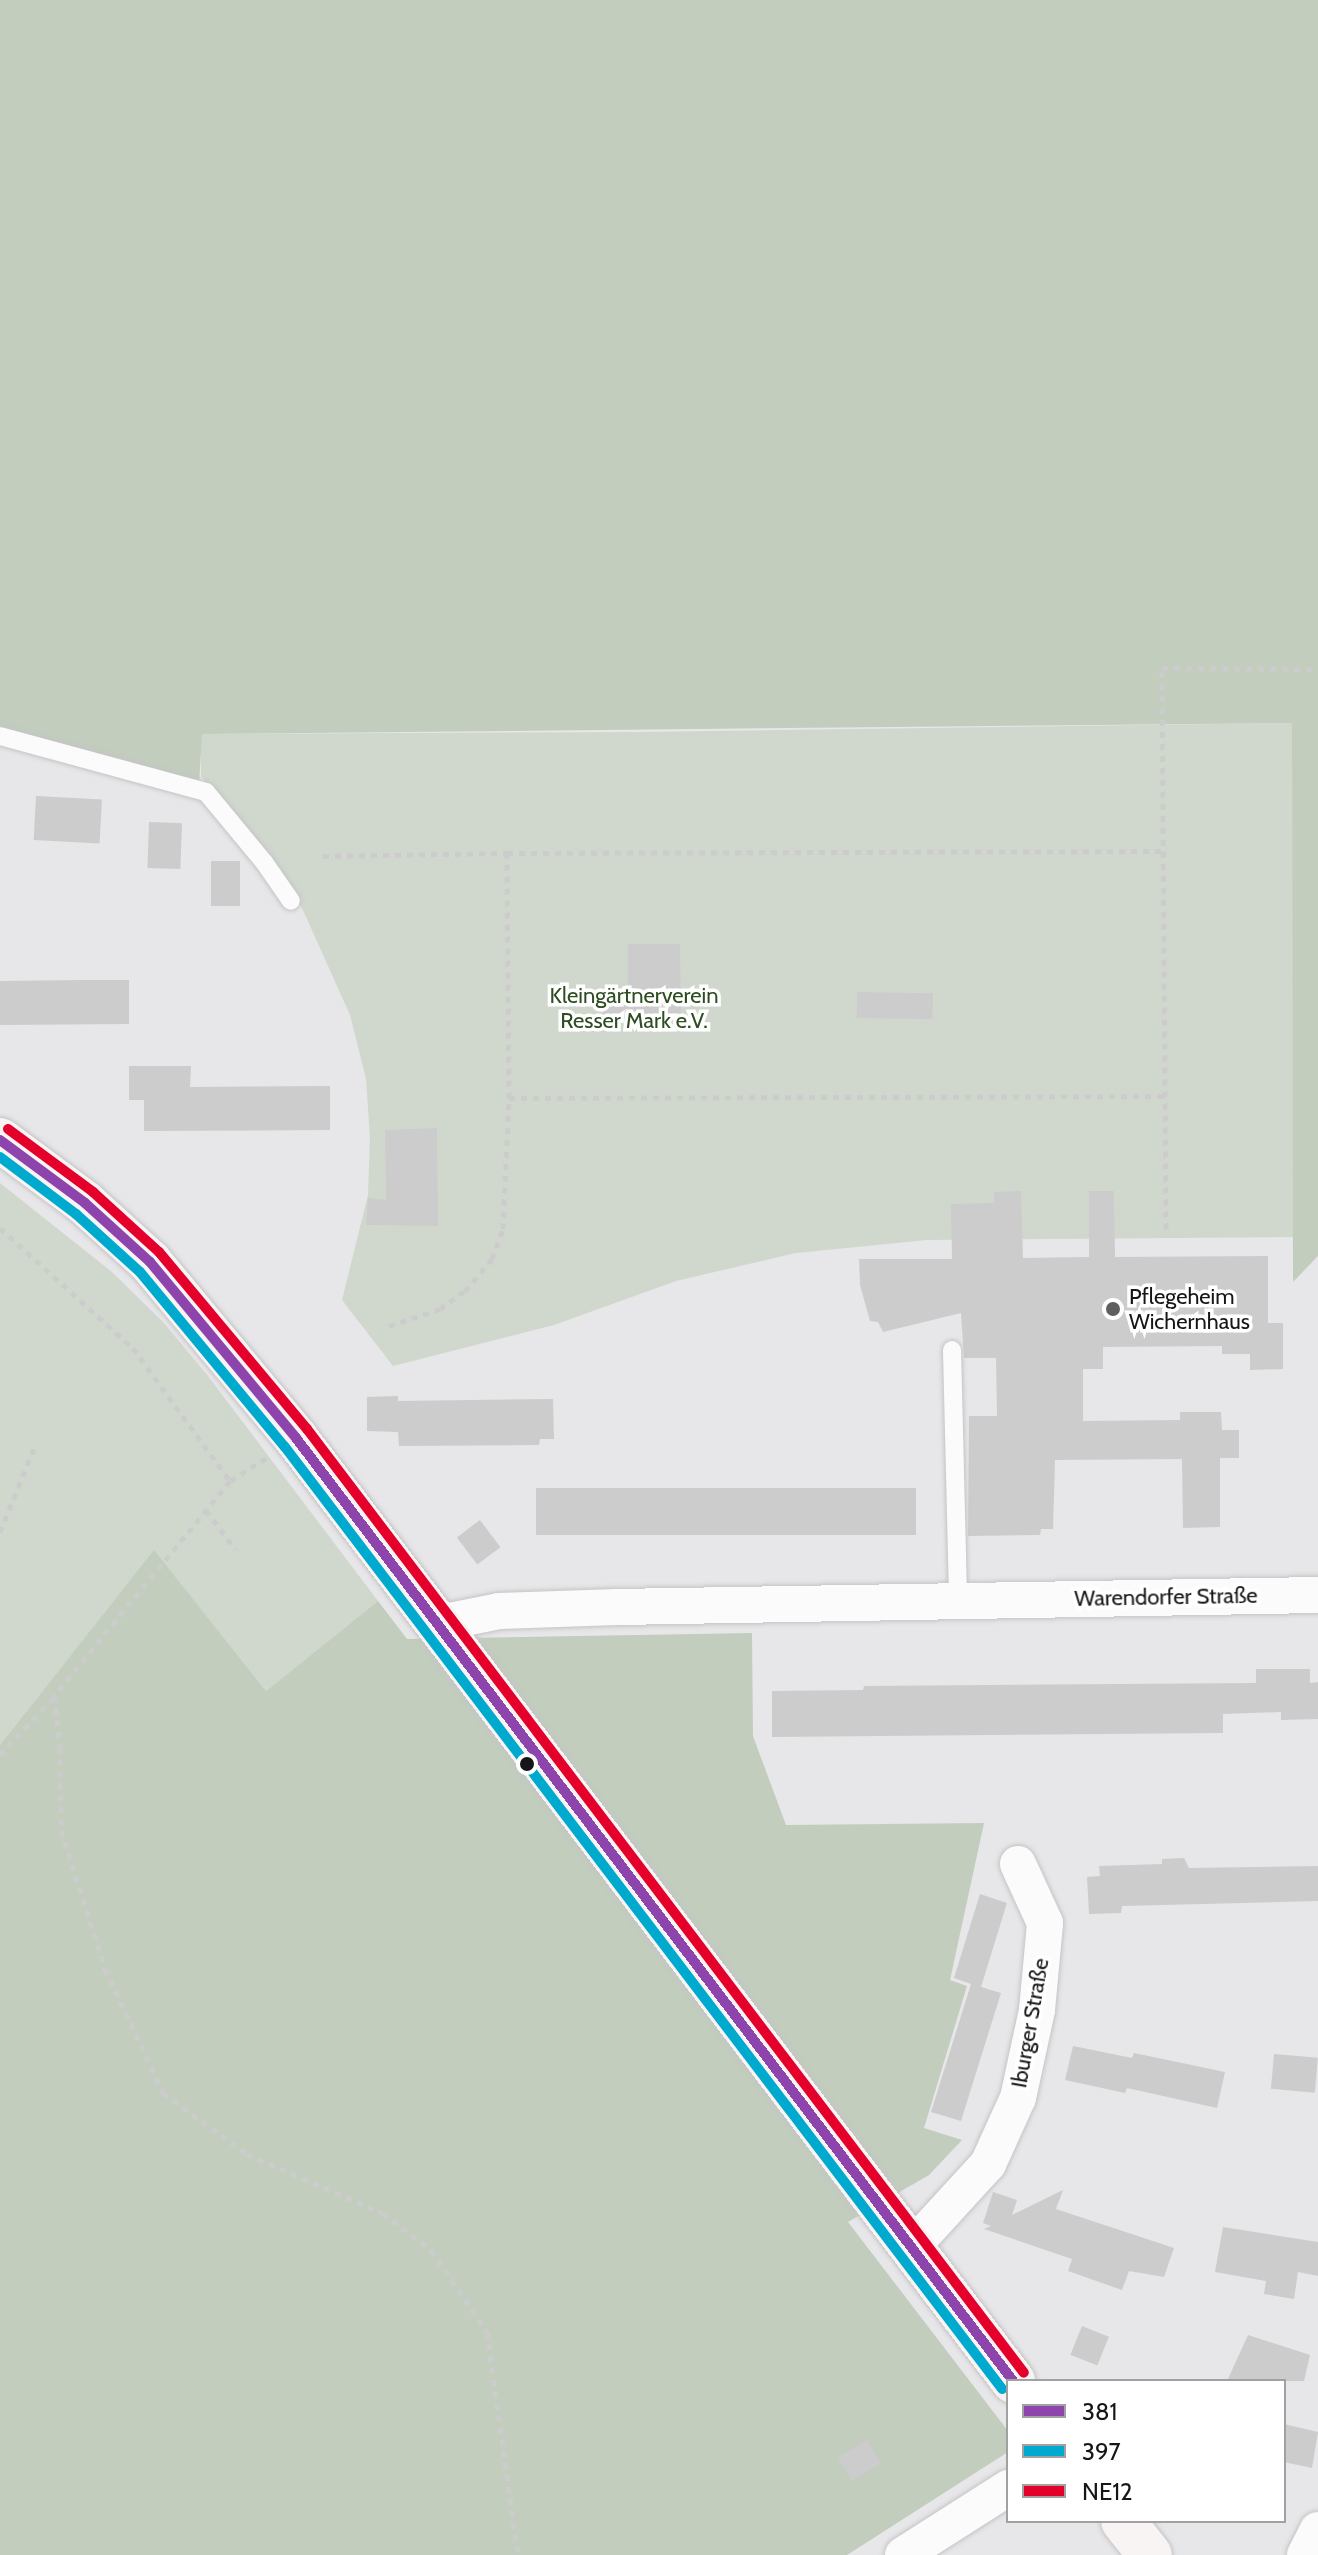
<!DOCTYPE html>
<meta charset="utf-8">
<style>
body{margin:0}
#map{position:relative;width:1318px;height:2555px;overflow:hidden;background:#e7e6e8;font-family:Cabin,sans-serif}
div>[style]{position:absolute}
.green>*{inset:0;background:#d0d8ce}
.forest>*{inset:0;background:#c2cdbe}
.building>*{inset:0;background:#cdcccc;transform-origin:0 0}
.path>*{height:5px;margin-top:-2.5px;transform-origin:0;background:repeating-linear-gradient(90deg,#cdcccd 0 6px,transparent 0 12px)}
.roads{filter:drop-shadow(0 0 2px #c5c4c6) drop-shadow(0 0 2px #c5c4c6)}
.lane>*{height:18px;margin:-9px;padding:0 9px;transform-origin:9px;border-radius:9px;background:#fbfbfc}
.street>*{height:36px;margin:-18px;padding:0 18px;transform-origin:18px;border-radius:18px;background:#fbfbfc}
.secondary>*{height:44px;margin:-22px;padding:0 22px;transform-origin:22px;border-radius:22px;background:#f7f4f3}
.bus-1>*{height:10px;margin:-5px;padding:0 5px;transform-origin:5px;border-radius:5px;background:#8e44ad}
.bus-2>*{height:10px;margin:-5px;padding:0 5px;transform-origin:5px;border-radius:5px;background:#00a9ce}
.bus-3>*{height:10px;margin:-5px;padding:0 5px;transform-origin:5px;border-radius:5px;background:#e4002b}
.dots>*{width:22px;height:22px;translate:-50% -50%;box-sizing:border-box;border:4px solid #fff;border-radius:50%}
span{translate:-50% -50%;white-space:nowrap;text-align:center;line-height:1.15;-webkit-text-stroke:7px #fff;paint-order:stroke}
.park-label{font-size:22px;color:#2f4d22}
.poi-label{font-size:22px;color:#161517}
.left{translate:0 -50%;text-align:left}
.street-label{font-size:22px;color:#161517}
.legend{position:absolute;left:1006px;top:2379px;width:280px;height:144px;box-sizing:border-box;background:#fff;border:2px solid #a2a1a2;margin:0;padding:10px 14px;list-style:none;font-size:24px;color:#161517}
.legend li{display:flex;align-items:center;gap:16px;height:40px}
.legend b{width:40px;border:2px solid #a2a1a2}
</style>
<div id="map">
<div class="green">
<i style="clip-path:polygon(1292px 723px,1294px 1237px,927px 1240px,796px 1253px,676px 1281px,554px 1325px,393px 1366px,342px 1300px,368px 1195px,370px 1138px,366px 1079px,350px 1015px,302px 908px,201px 776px,201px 734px,641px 732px)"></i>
<i style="clip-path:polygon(0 1183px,112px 1272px,163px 1322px,208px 1376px,378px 1601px,266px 1691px,154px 1551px,0 1745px)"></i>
</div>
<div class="forest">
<i style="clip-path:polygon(0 0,1318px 0,1318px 1256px,1293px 1282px,1292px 723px,202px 734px,199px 786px,0 730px)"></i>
<i style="clip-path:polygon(154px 1550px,266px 1691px,378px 1601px,407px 1639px,752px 1633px,753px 1736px,786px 1825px,984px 1823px,950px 1980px,967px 1986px,924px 2128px,962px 2140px,929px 2175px,848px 2222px,1008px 2431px,1008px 2452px,847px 2555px,0 2555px,0 1745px)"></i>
</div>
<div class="building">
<i style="left:36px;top:796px;width:66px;height:44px;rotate:3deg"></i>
<i style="left:149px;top:822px;width:33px;height:46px;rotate:2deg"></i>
<i style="left:211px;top:861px;width:29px;height:45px"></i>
<i style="clip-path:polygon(628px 944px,680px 944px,681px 1014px,603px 1015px,603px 990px,628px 989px)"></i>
<i style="clip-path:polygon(82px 980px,129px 980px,129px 1024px,0 1025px,0 981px)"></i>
<i style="left:857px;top:992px;width:76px;height:26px;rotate:1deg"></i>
<i style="clip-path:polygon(129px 1066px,191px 1066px,190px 1087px,330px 1086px,330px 1130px,144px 1131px,144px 1100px,129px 1100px)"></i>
<i style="clip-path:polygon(437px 1128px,438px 1226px,366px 1225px,368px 1198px,386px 1200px,385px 1130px)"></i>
<i style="clip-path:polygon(1021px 1191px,1023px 1258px,1089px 1257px,1089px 1191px,1114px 1191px,1115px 1257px,1268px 1256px,1268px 1323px,1283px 1323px,1283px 1369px,1250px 1370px,1250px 1354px,1222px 1354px,1222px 1346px,1103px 1347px,1103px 1369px,1083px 1369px,1083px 1421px,1180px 1420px,1180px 1412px,1221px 1412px,1222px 1430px,1239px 1430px,1239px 1458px,1220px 1458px,1220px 1527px,1183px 1528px,1182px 1459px,1055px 1460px,1053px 1529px,1041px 1529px,1040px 1535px,968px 1536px,969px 1416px,997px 1416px,996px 1358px,964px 1358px,961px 1313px,883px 1332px,878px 1322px,870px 1321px,860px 1285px,859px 1259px,952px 1259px,951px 1204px,994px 1203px,994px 1192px)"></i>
<i style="clip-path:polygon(398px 1396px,398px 1401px,553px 1399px,554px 1439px,540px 1439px,539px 1445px,399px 1446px,398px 1432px,367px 1431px,367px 1397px)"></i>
<i style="left:916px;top:1488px;width:47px;height:380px;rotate:90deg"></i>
<i style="left:480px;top:1520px;width:34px;height:29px;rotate:53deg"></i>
<i style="clip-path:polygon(1256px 1669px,1310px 1669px,1310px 1683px,1318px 1682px,1318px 1719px,1281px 1720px,1281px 1712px,1223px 1714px,1223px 1733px,772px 1737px,772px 1691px,863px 1690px,864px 1686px,1256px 1683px)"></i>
<i style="clip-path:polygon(1184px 1858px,1189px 1868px,1318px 1866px,1318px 1901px,1122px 1906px,1121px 1913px,1089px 1914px,1087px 1877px,1100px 1876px,1099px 1866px,1162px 1864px,1162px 1859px)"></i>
<i style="clip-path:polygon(980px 1894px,1007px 1903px,981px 1987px,1001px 1993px,961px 2121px,931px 2112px,971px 1984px,954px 1978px)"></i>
<i style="clip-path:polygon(1073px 2046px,1132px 2058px,1134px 2053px,1225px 2072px,1217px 2108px,1127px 2088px,1125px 2093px,1065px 2080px)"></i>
<i style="left:1274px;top:2054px;width:44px;height:35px;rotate:5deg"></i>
<i style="clip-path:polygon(1063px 2190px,1056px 2209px,1174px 2248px,1164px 2277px,1129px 2271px,1122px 2290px,1068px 2271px,1072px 2259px,984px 2229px,991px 2226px,983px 2223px,993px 2192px,1017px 2200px,1012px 2215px)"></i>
<i style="clip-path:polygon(1223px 2227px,1318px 2242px,1318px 2276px,1298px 2272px,1294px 2299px,1264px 2294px,1266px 2281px,1215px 2272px)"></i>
<i style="left:1082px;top:2326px;width:29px;height:31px;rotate:22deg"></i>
<i style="clip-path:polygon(1248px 2335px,1310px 2355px,1304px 2381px,1227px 2381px)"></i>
<i style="clip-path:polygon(1284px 2424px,1318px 2432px,1312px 2468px,1284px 2462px)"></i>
<i style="left:867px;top:2440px;width:27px;height:34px;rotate:59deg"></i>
</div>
<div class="path">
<i style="left:323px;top:856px;width:184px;rotate:-0.9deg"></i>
<i style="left:509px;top:1098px;width:654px;rotate:-0.18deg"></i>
<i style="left:0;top:1228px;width:179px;rotate:42.1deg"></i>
<i style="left:133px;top:1348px;width:165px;rotate:53.9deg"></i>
<i style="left:1166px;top:1229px;width:561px;rotate:-90.41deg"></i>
<i style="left:1162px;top:668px;width:156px;rotate:0.4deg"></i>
<i style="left:389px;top:1326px;width:54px;rotate:-18.4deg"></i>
<i style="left:440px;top:1309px;width:31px;rotate:-36deg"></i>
<i style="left:465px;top:1291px;width:42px;rotate:-49.8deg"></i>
<i style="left:492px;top:1259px;width:32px;rotate:-70deg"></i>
<i style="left:503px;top:1229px;width:131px;rotate:-87.4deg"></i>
<i style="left:509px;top:1098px;width:245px;rotate:-90.5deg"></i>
<i style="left:507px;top:853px;width:656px;rotate:-0.17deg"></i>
<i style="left:266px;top:1458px;width:43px;rotate:147.4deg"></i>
<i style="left:230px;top:1481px;width:278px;rotate:129.3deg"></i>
<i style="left:54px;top:1696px;width:51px;rotate:83.3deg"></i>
<i style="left:60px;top:1747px;width:83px;rotate:89.3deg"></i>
<i style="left:61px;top:1830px;width:146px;rotate:72.4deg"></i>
<i style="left:105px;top:1969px;width:137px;rotate:64.9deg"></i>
<i style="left:163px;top:2093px;width:104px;rotate:36deg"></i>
<i style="left:247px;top:2154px;width:148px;rotate:23.5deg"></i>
<i style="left:383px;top:2213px;width:61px;rotate:37.6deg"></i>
<i style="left:431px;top:2250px;width:99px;rotate:55.7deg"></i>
<i style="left:487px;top:2332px;width:225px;rotate:82.1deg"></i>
<i style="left:206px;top:1510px;width:49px;rotate:53.4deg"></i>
<i style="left:0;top:1532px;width:93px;rotate:-67.9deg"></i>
<i style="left:0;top:1755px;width:79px;rotate:-47deg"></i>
</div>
<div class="roads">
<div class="lane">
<i style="left:0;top:736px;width:213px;rotate:15.2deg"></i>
<i style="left:206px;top:792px;width:91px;rotate:50.4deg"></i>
<i style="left:264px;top:862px;width:47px;rotate:55.3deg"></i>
<i style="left:952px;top:1350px;width:251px;rotate:88.6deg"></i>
</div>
<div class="street">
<i style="left:440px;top:1623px;width:60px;rotate:-11.5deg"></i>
<i style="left:499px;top:1611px;width:118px;rotate:-1.9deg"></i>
<i style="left:617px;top:1607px;width:701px;rotate:-0.98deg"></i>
<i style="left:911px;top:2248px;width:114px;rotate:-47.5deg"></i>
<i style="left:988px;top:2164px;width:72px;rotate:-65.6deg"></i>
<i style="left:1018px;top:2098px;width:90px;rotate:-77.8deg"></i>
<i style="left:1037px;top:2010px;width:87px;rotate:-84.7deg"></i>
<i style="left:1045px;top:1923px;width:65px;rotate:-114.6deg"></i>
<i style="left:903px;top:2555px;width:125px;rotate:-32.5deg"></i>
<i style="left:1305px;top:2555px;width:28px;rotate:-63deg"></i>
</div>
<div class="secondary">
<i style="left:0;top:1140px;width:106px;rotate:36.5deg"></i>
<i style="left:85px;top:1203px;width:88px;rotate:42.2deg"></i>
<i style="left:150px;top:1262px;width:229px;rotate:50.3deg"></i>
<i style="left:296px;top:1438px;width:1185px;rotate:52.75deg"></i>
<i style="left:1123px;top:2521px;width:43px;rotate:51.5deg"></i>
</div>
</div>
<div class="bus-1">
<i style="left:0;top:1140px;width:106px;rotate:36.5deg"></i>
<i style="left:85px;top:1203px;width:88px;rotate:42.2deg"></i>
<i style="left:150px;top:1262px;width:229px;rotate:50.3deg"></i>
<i style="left:296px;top:1438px;width:1185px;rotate:52.75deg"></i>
</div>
<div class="bus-2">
<i style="left:0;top:1157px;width:95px;rotate:36.9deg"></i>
<i style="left:76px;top:1214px;width:86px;rotate:42.2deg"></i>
<i style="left:140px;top:1272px;width:227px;rotate:50.4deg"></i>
<i style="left:285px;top:1447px;width:1184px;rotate:52.72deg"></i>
</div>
<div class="bus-3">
<i style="left:8px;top:1129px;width:106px;rotate:36.5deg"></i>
<i style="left:93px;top:1192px;width:89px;rotate:42.3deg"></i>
<i style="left:159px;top:1252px;width:231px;rotate:50.1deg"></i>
<i style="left:307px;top:1429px;width:1185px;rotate:52.78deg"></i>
</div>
<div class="dots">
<i style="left:1113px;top:1309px;background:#5f5e60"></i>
<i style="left:527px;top:1764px;background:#161517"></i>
</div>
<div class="park-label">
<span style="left:634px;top:1008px">Kleingärtnerverein<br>Resser Mark e.V.</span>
</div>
<div class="poi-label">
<span class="left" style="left:1129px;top:1309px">Pflegeheim<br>Wichernhaus</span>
</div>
<div class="street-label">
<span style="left:1166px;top:1597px;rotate:-1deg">Warendorfer Straße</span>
<span style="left:1030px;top:2023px;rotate:-80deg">Iburger Straße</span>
</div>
<ul class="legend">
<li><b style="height:10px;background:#8e44ad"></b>381</li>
<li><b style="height:10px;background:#00a9ce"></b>397</li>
<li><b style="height:10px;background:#e4002b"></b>NE12</li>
</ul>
</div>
